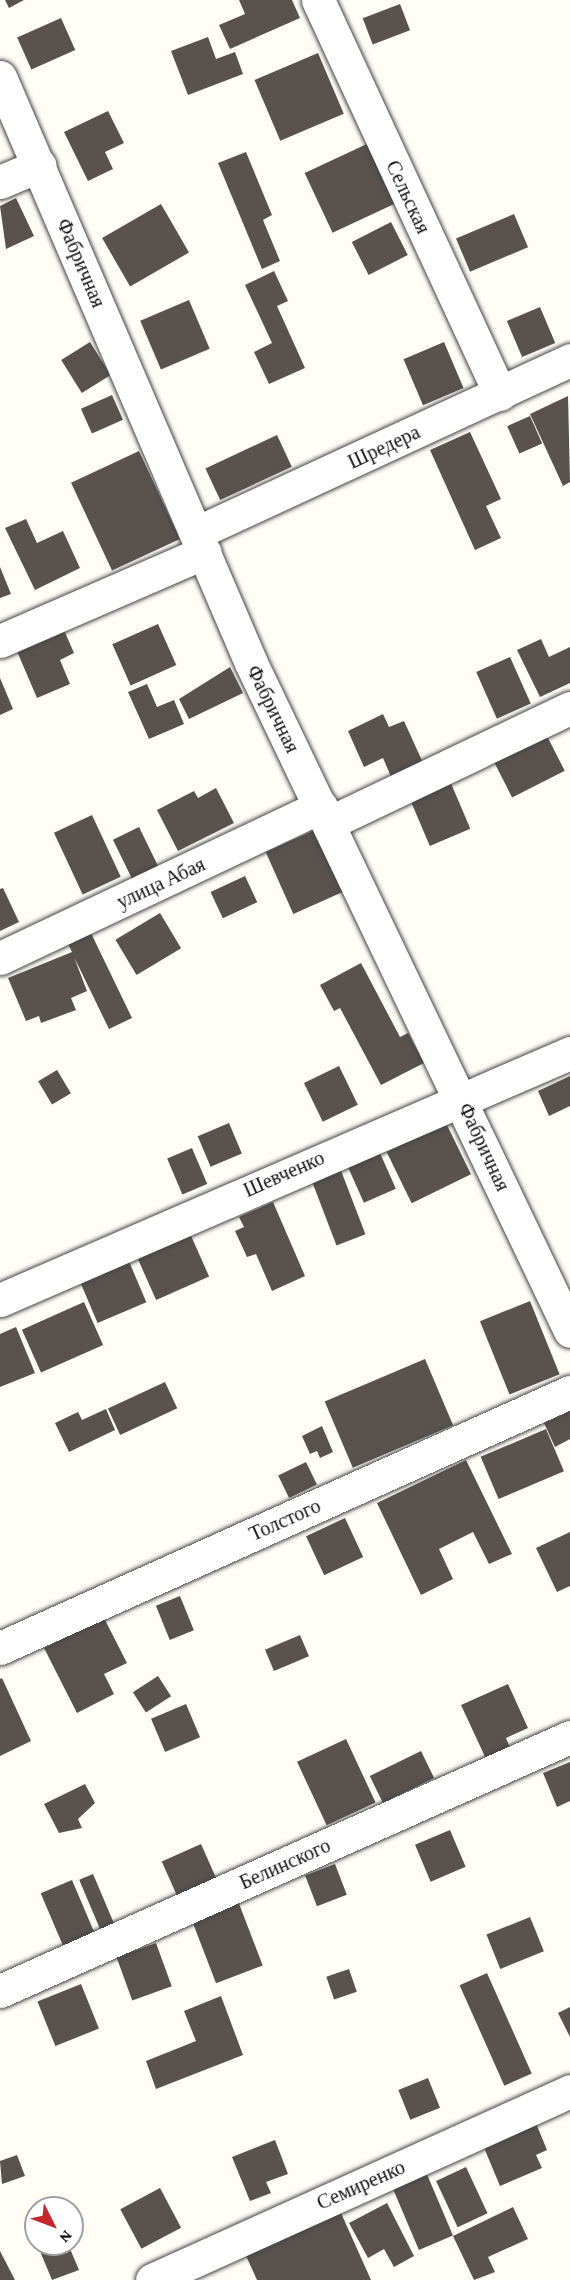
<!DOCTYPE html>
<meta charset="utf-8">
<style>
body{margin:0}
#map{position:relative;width:570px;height:2280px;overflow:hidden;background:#fffdf5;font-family:"Crimson Pro",serif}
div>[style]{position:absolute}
.building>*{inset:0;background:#5a524d;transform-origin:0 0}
.roads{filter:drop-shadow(0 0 2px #444) drop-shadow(0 0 2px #444)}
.minor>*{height:33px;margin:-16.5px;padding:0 16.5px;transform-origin:16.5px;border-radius:16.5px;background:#fff}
span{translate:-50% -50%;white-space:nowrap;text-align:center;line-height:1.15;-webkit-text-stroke:6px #fff;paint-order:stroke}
.street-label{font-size:20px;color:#111}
.north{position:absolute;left:24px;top:2196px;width:60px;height:60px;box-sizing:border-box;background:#fff;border:2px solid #a0a0a0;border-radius:50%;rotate:132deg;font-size:16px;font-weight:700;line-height:24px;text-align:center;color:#111}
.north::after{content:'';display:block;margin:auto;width:21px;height:27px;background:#c4262e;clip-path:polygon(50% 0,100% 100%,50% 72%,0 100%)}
</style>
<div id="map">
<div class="building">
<i style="clip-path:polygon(5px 0,24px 0,9px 8px)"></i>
<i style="clip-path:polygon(239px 0,292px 0,300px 18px,230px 49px,219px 25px,245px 14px)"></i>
<i style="left:400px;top:4px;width:28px;height:40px;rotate:69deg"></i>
<i style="left:61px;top:18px;width:35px;height:48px;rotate:66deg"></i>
<i style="clip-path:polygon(208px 37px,216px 59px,235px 52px,243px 74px,188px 95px,171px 51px)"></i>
<i style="left:318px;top:53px;width:66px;height:69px;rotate:67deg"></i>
<i style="clip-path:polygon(108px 111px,124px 143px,105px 152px,113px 169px,88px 181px,64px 132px)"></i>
<i style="left:369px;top:143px;width:66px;height:71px;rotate:65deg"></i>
<i style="clip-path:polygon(246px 152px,272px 215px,263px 220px,280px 261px,262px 269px,218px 163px)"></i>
<i style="clip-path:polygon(16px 198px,34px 236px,6px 249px,0 206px)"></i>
<i style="left:161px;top:204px;width:56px;height:68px;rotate:60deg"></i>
<i style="left:514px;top:214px;width:36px;height:63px;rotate:67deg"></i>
<i style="left:391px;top:222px;width:37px;height:44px;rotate:63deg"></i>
<i style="clip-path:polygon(274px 271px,288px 301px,277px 306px,305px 368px,269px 384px,254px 352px,272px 343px,245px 285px)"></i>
<i style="left:189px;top:300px;width:53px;height:53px;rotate:67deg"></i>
<i style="left:540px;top:307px;width:39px;height:36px;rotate:67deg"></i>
<i style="left:90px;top:342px;width:39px;height:34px;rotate:58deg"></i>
<i style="left:444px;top:342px;width:50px;height:44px;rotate:67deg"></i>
<i style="left:112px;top:395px;width:27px;height:34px;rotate:66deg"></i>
<i style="clip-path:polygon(568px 396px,570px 482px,563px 486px,530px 414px)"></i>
<i style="left:530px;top:416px;width:30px;height:25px;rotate:66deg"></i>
<i style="clip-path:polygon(470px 432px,501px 499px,486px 506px,501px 538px,475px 550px,430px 450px)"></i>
<i style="left:277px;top:435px;width:35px;height:79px;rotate:65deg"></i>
<i style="left:139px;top:451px;width:97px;height:75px;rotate:65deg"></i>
<i style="clip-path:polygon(26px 519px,37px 543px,63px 531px,80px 568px,35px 590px,5px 528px)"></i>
<i style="clip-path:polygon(0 567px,11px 594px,0 598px)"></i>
<i style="clip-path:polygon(60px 621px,74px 653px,60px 660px,70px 684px,37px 698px,13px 642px)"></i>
<i style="left:158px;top:624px;width:45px;height:50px;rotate:66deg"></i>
<i style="clip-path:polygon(541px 639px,549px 657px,570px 647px,570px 683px,540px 697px,517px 650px)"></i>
<i style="left:510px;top:657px;width:51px;height:37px;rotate:66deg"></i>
<i style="clip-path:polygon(230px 667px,243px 693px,189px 719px,179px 699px)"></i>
<i style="clip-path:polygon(0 678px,13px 709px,0 715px)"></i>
<i style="clip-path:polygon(147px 684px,157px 707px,174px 700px,184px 724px,149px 739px,128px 692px)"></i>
<i style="clip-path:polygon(383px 714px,389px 727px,404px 721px,424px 765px,392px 779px,383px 758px,364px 767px,348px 731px)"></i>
<i style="left:547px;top:736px;width:39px;height:59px;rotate:63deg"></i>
<i style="left:450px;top:781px;width:52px;height:44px;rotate:67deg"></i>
<i style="clip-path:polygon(216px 788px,234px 823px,178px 851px,157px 810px,194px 791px,198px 798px)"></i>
<i style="left:92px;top:815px;width:68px;height:42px;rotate:65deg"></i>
<i style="left:139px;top:827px;width:46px;height:29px;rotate:64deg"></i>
<i style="left:315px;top:830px;width:68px;height:54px;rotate:66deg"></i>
<i style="left:245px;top:876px;width:29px;height:38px;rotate:65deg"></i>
<i style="clip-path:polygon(3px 888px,19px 922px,0 931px,0 889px)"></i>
<i style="left:160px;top:913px;width:41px;height:52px;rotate:59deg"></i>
<i style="clip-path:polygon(90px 931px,132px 1018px,109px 1029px,74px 957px,87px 991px,71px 998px,76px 1010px,41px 1023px,39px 1016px,26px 1021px,8px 978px,72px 952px,67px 942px)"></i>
<i style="clip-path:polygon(361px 963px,400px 1037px,408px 1033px,424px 1063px,381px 1085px,340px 1008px,334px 1011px,320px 985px)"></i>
<i style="left:339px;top:1066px;width:43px;height:39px;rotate:64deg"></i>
<i style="left:57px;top:1070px;width:27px;height:22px;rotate:59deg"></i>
<i style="clip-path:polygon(570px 1076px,570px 1106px,549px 1116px,538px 1091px)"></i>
<i style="left:229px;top:1123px;width:33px;height:34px;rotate:67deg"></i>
<i style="left:446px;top:1123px;width:57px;height:66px;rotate:64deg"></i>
<i style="left:192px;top:1148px;width:39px;height:27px;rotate:67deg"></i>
<i style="left:380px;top:1153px;width:39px;height:35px;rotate:66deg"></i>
<i style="left:340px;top:1168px;width:71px;height:31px;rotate:69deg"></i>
<i style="clip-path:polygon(273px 1202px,305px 1276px,272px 1291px,256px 1254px,247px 1257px,235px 1231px,244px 1227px,239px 1217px)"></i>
<i style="left:188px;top:1229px;width:52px;height:58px;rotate:66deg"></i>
<i style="left:128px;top:1259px;width:47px;height:53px;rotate:67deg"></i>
<i style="left:530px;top:1301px;width:79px;height:54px;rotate:68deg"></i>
<i style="left:84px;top:1302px;width:47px;height:68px;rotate:66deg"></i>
<i style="clip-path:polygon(16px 1327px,35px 1373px,0 1387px,0 1334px)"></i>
<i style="left:425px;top:1359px;width:72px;height:109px;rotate:67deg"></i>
<i style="left:165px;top:1382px;width:29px;height:63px;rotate:65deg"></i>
<i style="clip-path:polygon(106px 1409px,115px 1430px,69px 1452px,55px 1423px,78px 1412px,82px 1420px)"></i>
<i style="clip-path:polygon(570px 1411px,570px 1439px,555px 1447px,544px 1423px)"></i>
<i style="clip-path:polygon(322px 1426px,333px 1452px,320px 1458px,317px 1451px,310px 1454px,302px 1436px)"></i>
<i style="left:546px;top:1429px;width:46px;height:71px;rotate:67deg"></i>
<i style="clip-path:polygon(466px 1460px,512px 1554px,489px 1564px,473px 1532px,439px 1549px,453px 1579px,421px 1595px,377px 1503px)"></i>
<i style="left:306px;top:1462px;width:25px;height:31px;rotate:64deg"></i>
<i style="left:345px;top:1518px;width:43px;height:43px;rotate:65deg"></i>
<i style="clip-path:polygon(570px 1532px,570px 1586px,557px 1592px,536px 1548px)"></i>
<i style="left:180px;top:1596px;width:37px;height:26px;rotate:68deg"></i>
<i style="clip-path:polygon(104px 1618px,127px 1663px,104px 1674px,114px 1694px,77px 1713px,44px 1648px)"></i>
<i style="left:300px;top:1635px;width:23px;height:38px;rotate:67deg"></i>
<i style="left:158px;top:1676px;width:24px;height:30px;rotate:57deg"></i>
<i style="clip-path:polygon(2px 1678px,31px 1741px,0 1756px,0 1679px)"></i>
<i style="clip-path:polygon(508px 1684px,528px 1728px,506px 1738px,511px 1750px,487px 1761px,461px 1705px)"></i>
<i style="left:186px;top:1704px;width:36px;height:38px;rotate:67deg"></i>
<i style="left:346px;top:1739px;width:70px;height:54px;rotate:65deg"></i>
<i style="left:421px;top:1751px;width:30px;height:57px;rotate:64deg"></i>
<i style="clip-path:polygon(570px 1762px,570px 1801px,557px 1807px,543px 1773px)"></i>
<i style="clip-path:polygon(85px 1784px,95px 1803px,78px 1819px,82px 1828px,59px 1833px,44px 1804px)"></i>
<i style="left:450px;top:1830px;width:40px;height:38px;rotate:67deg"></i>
<i style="left:201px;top:1844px;width:39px;height:43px;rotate:66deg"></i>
<i style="left:335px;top:1864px;width:33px;height:32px;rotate:69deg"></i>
<i style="left:93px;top:1874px;width:56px;height:15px;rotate:67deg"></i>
<i style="left:72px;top:1880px;width:62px;height:34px;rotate:67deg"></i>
<i style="left:238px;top:1901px;width:69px;height:50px;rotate:69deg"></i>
<i style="left:530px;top:1917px;width:37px;height:47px;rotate:68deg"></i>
<i style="left:156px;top:1943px;width:46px;height:42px;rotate:70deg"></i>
<i style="left:349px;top:1969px;width:24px;height:24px;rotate:71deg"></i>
<i style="left:487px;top:1973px;width:110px;height:30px;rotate:66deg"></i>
<i style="left:81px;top:1984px;width:48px;height:47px;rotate:68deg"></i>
<i style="clip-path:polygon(221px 1996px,243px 2055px,156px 2089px,146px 2061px,196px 2041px,184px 2011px)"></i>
<i style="clip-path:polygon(570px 2007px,570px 2037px,558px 2013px)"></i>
<i style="left:428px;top:2078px;width:32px;height:32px;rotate:68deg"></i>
<i style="clip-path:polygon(533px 2116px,547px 2150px,536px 2155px,542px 2168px,500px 2186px,480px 2138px)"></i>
<i style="clip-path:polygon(275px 2140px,288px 2174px,266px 2182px,271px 2193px,250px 2201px,232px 2157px)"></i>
<i style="clip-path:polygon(17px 2155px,25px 2176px,2px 2184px,0 2161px)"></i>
<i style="left:466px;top:2167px;width:51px;height:33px;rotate:65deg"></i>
<i style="left:426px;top:2172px;width:69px;height:37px;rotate:67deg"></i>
<i style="left:160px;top:2188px;width:45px;height:45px;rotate:62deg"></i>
<i style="clip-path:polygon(387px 2203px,414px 2256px,394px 2267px,384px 2249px,368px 2258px,349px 2223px)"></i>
<i style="clip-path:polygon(337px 2204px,371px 2280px,257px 2280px,242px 2247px)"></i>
<i style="clip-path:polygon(513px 2207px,528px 2239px,488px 2257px,495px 2272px,474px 2280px,453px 2236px)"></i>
<i style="clip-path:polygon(36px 2225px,36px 2241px,30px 2227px)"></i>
<i style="clip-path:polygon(37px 2244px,68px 2244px,79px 2270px,52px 2280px)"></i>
<i style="clip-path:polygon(0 2251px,15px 2280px,0 2280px)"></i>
</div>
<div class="roads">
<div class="minor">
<i style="left:318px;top:0;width:434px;rotate:65.2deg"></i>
<i style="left:0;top:77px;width:637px;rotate:66.81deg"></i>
<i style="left:251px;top:663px;width:740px;rotate:64.47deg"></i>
<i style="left:0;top:182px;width:43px;rotate:-23deg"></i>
<i style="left:198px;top:532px;width:410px;rotate:-24.8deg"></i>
<i style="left:0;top:641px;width:223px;rotate:-23.5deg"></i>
<i style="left:331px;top:822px;width:265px;rotate:-25.5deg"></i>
<i style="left:0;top:958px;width:355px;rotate:-25.3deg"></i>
<i style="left:0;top:1300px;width:621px;rotate:-23.43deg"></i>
<i style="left:0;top:1648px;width:625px;rotate:-24.19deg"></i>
<i style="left:0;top:1991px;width:624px;rotate:-24.02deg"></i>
<i style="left:152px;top:2280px;width:459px;rotate:-24.3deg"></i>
</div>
</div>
<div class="street-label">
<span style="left:408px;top:197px;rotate:65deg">Сельская</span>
<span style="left:81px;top:263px;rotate:67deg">Фабричная</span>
<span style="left:384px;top:447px;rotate:-25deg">Шредера</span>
<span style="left:273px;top:709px;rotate:64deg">Фабричная</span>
<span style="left:161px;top:883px;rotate:-25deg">улица Абая</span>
<span style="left:484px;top:1147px;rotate:65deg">Фабричная</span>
<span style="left:284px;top:1174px;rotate:-24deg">Шевченко</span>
<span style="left:285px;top:1520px;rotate:-24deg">Толстого</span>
<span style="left:285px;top:1864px;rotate:-24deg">Белинского</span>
<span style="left:361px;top:2185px;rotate:-24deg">Семиренко</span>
</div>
<div class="north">N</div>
</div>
